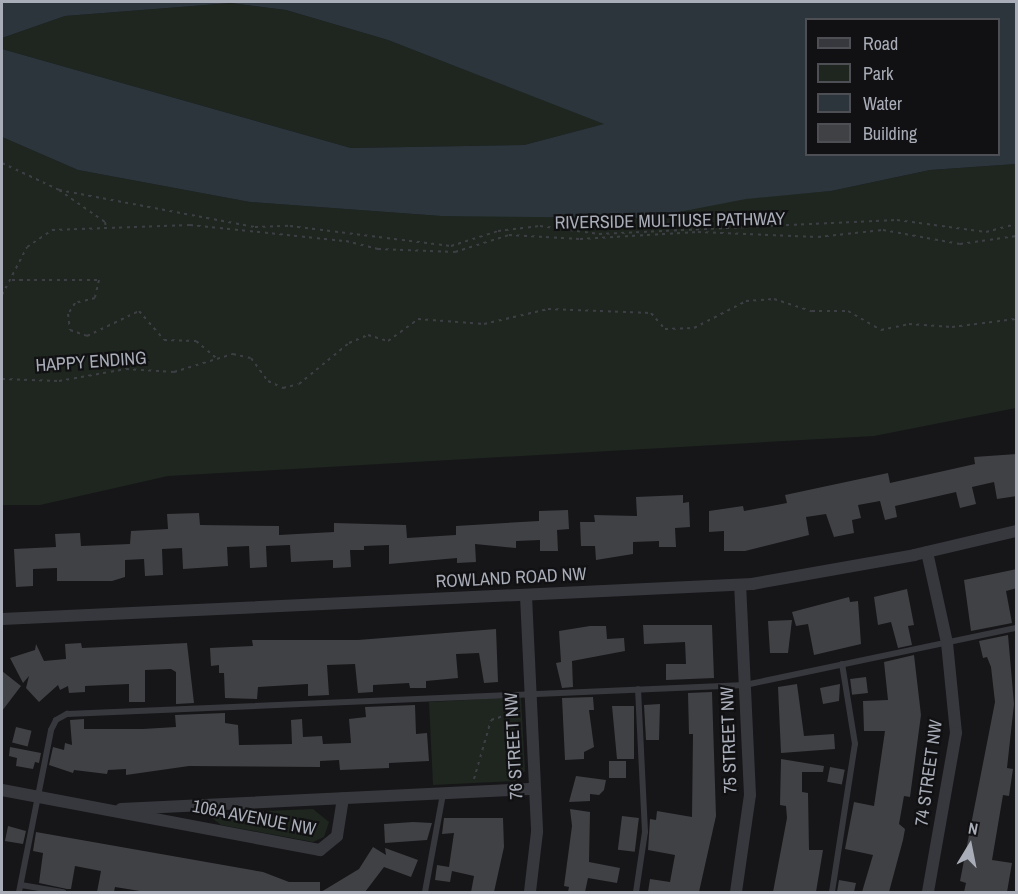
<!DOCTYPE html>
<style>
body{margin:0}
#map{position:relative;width:1018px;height:894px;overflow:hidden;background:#161618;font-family:"Archivo Narrow",sans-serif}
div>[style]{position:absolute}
.green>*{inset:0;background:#1e261f}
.water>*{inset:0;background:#2c353c}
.building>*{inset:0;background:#404145;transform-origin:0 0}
.path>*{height:2px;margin-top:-1px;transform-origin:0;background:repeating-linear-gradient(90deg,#3d3f44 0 3px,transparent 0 7.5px)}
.service>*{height:6px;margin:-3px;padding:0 3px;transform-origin:3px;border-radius:3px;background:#37383d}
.minor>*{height:12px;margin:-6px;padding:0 6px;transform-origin:6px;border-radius:6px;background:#37383d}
span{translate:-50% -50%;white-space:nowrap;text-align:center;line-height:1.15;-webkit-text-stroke:4.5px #111113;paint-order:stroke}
.street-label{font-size:18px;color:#a8adb8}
.frame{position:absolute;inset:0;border:3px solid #a8adb8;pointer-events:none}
.legend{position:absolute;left:805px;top:18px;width:195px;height:138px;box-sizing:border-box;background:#111113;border:2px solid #4d4f55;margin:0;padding:8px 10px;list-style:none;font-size:18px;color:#a8adb8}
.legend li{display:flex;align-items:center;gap:12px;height:30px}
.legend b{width:30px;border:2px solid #4d4f55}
.north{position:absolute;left:940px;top:816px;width:60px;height:60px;-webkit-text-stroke:4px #111113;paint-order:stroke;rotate:10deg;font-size:16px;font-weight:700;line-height:24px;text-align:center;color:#a8adb8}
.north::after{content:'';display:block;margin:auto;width:21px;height:27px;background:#a8adb8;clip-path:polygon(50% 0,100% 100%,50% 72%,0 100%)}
</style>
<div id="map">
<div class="green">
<i style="clip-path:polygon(231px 3px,286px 10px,388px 40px,605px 124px,524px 145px,351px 148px,2px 49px,2px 38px,65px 16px)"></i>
<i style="clip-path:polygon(2px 137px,78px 170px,250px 202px,441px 216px,537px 216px,831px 191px,930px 170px,1016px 164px,1016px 408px,874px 436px,168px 476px,40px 505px,2px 505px)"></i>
<i style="clip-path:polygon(521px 697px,525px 771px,516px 781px,433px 785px,429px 702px)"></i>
<i style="clip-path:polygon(313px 809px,329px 822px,324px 837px,313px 842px,221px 825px,212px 818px,216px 813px)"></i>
</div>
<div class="water">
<i style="clip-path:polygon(evenodd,2px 2px,1016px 2px,1016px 164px,930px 170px,831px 191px,746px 199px,648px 218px,441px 216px,250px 202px,78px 170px,2px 137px,2px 49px,351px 148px,524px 145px,604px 124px,388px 40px,286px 10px,231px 3px,65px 16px,2px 38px,2px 2px,806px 20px,998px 20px,998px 154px,806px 154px,806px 20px)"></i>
</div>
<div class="building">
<i style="clip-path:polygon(1017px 454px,1017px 496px,997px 499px,994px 482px,972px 487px,976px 504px,960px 508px,956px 492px,895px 506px,897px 517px,885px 520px,880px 501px,858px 505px,861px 518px,852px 520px,854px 533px,834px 537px,826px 514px,806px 517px,809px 535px,745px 551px,724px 551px,724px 531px,709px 532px,709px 511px,743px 506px,744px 511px,787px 503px,785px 495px,888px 473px,890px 483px,975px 464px,974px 457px)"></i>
<i style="clip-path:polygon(683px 495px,683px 503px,689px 502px,690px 527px,675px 528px,676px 547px,659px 547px,659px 541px,633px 542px,633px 554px,596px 560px,595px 546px,581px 546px,580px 522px,595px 522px,594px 515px,637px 516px,636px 497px)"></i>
<i style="clip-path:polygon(568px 510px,569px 529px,557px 530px,558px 551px,540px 551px,540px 540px,516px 541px,516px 548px,475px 544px,476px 562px,457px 563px,457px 558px,389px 564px,389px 545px,364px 546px,364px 550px,350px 550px,351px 567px,333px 568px,333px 560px,291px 562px,290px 545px,266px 546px,267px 567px,250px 568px,249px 546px,227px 547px,228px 566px,183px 569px,182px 548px,162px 549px,163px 575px,145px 576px,144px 559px,125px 560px,125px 577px,112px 581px,57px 581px,57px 568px,33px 569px,33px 586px,16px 587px,14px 549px,56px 547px,55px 534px,80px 533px,81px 546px,130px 544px,131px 531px,168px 529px,167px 514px,199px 513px,200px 525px,279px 526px,279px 535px,334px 532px,334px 523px,406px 525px,407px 538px,456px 535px,456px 526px,539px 521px,539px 511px)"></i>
<i style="clip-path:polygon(1017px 569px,1017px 588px,1006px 591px,1012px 623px,971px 631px,964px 580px)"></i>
<i style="clip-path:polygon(907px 589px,914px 625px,908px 626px,912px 645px,898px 648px,891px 622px,878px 625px,874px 597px)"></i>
<i style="clip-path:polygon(849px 597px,850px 602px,858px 601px,861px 644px,814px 655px,808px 624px,796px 626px,792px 612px)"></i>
<i style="clip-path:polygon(792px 620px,788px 653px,770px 653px,768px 621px)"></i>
<i style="clip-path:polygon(643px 625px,712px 625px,714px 678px,666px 680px,666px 664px,686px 664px,685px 642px,644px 644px)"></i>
<i style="clip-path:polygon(590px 626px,606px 626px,607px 639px,624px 638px,625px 651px,572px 661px,573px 687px,562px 688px,556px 663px,561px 662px,559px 631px)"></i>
<i style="clip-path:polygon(496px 629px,498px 682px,484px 683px,479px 653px,456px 654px,458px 678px,426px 681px,426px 688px,410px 688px,409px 683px,373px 685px,373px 692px,358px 693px,355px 664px,327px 665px,329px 695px,308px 696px,308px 684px,258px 687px,257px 699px,225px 698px,224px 673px,219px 673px,219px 665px,211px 666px,210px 648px,253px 646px,252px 640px,358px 640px)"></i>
<i style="clip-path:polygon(1008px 635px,1014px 704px,1007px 768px,1013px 769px,1009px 796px,1003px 795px,992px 860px,1012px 863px,1007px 892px,964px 892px,966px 883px,960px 881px,995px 702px,991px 667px,987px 657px,983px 658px,979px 641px)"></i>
<i style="clip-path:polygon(81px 643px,82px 648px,187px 643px,194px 703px,176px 704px,176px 672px,171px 669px,145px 670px,145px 702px,129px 702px,129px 684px,85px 686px,85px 692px,69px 693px,68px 686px,60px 690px,58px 685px,39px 702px,26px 688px,29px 676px,23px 683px,10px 658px,35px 650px,36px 644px,44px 661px,66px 659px,65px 644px)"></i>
<i style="clip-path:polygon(914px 655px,921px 715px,910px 797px,904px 796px,899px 824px,905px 829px,903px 840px,889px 892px,862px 892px,873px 855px,845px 849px,854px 802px,874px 806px,885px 731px,864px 731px,863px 701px,888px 700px,884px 662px)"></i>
<i style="clip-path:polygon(2px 671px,21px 686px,2px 711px)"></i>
<i style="left:866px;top:677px;width:16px;height:16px;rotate:83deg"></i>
<i style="clip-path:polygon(797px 684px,804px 736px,834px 734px,835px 749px,781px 753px,778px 687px)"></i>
<i style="clip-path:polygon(840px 684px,839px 701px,823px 704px,820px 688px)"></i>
<i style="clip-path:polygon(712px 692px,716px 816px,699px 892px,648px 892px,650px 879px,670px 882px,675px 855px,648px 850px,650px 819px,656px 820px,657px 811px,692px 817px,693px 734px,689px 734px,688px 693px)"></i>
<i style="clip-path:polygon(593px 697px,594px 710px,589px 710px,594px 747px,584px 752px,584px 759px,565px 760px,562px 698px)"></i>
<i style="clip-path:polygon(660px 704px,659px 740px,646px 740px,644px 705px)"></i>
<i style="clip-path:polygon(415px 705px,416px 734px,427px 733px,429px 761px,389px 763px,389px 768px,340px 770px,339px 760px,320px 761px,320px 767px,189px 766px,126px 775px,126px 769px,108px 770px,107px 774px,74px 770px,73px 773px,49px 765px,53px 747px,64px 750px,65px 743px,72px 745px,70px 720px,84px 719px,84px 729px,143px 729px,176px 727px,175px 715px,225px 713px,225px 723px,238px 725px,239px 745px,292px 744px,291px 720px,302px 719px,303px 737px,322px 736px,323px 744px,351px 743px,349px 719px,366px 717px,365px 707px)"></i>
<i style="clip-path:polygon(612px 706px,634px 706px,634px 759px,617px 759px)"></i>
<i style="left:16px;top:727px;width:16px;height:16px;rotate:14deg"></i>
<i style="clip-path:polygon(10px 747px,41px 753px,39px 763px,35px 762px,33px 769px,16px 766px,17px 758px,9px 756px)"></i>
<i style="clip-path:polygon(781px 759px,824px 766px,823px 772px,802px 772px,802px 792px,808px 793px,809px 850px,823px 850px,816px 892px,773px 892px,787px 818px,786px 806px,780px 805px)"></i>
<i style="left:609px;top:761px;width:17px;height:17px"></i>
<i style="left:830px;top:767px;width:15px;height:15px;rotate:11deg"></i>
<i style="clip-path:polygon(576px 776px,606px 780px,604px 790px,599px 795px,590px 794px,590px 801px,569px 802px)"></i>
<i style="clip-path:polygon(570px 809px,590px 812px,589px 862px,620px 868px,617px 883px,588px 878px,585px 892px,568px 892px,569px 887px,564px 886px,572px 826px)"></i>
<i style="left:622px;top:816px;width:17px;height:34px;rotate:7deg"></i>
<i style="clip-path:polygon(444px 818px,503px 818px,504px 847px,494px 892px,471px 892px,474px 876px,452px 871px,450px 882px,435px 880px,437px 865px,449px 867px,454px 833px,442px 834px)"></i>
<i style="clip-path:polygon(413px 822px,432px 823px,427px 840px,385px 843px,384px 824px)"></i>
<i style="clip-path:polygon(8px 826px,26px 831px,23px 844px,5px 841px)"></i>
<i style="clip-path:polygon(36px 832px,263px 872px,289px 882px,320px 882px,320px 892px,146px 892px,115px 887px,114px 892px,97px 892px,101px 871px,75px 866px,71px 889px,67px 889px,39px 883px,43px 853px,33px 851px)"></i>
<i style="clip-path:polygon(373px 847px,386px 855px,385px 848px,418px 860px,411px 877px,384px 867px,365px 892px,321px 892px,359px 869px)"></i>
<i style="clip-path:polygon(839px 880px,856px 883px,854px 892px,837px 892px)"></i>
</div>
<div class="path">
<i style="left:2px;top:163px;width:63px;rotate:25.3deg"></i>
<i style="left:59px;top:190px;width:56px;rotate:34.8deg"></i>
<i style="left:105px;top:222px;width:6px;rotate:81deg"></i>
<i style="left:59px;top:190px;width:199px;rotate:10.7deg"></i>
<i style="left:255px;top:227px;width:35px;rotate:-2deg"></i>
<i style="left:290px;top:226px;width:162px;rotate:7.1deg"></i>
<i style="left:451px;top:246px;width:49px;rotate:-17.7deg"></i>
<i style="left:498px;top:231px;width:42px;rotate:-6.8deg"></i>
<i style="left:540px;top:226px;width:60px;rotate:7.7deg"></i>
<i style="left:599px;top:234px;width:298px;rotate:-2.7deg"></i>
<i style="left:897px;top:220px;width:90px;rotate:7.7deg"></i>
<i style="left:986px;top:232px;width:31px;rotate:-15deg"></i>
<i style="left:12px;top:280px;width:87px"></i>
<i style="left:99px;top:280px;width:18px;rotate:103deg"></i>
<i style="left:95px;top:298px;width:21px;rotate:166deg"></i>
<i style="left:75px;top:303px;width:13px;rotate:122deg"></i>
<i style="left:68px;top:314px;width:16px;rotate:83deg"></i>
<i style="left:70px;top:330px;width:18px;rotate:19deg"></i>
<i style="left:87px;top:336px;width:58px;rotate:-25.7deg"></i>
<i style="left:139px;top:311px;width:38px;rotate:49deg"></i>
<i style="left:164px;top:340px;width:32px;rotate:2deg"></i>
<i style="left:196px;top:341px;width:26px;rotate:40deg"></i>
<i style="left:2px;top:295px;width:54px;rotate:-62.5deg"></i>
<i style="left:27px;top:247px;width:30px;rotate:-34deg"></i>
<i style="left:52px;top:230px;width:138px;rotate:-2.1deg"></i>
<i style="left:190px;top:225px;width:157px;rotate:5.9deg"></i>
<i style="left:346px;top:241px;width:33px;rotate:14deg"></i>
<i style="left:378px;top:249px;width:77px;rotate:2.2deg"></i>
<i style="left:455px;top:252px;width:57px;rotate:-17.5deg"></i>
<i style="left:509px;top:235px;width:71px;rotate:3.2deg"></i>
<i style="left:580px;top:239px;width:118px;rotate:-3.4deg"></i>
<i style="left:698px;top:232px;width:120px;rotate:2.4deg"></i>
<i style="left:818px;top:237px;width:65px;rotate:-6.1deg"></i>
<i style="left:883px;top:230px;width:78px;rotate:10.3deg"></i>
<i style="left:960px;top:244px;width:57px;rotate:-8.1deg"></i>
<i style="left:2px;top:379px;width:57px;rotate:2deg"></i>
<i style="left:59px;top:381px;width:68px;rotate:-10.2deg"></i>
<i style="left:126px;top:369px;width:48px;rotate:3.6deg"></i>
<i style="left:174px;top:372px;width:62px;rotate:-17deg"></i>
<i style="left:233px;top:354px;width:18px;rotate:13deg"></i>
<i style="left:251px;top:358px;width:29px;rotate:54deg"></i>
<i style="left:268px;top:381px;width:17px;rotate:25deg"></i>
<i style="left:283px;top:388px;width:16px;rotate:-14deg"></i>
<i style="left:299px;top:384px;width:65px;rotate:-39.4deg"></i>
<i style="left:349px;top:343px;width:21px;rotate:-23deg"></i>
<i style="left:368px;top:335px;width:21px;rotate:17deg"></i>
<i style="left:388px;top:341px;width:37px;rotate:-36deg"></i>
<i style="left:418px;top:319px;width:66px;rotate:4.3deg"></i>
<i style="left:484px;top:324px;width:66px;rotate:-13.2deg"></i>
<i style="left:548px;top:309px;width:103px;rotate:2.2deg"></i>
<i style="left:651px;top:313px;width:21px;rotate:49deg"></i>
<i style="left:665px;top:329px;width:29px;rotate:-2deg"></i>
<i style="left:694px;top:328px;width:59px;rotate:-27.4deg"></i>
<i style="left:746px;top:301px;width:28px;rotate:-4deg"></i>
<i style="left:774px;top:299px;width:40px;rotate:18deg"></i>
<i style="left:812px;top:311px;width:36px"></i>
<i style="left:848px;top:311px;width:38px;rotate:30deg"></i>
<i style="left:881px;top:330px;width:29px;rotate:-12deg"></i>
<i style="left:909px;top:324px;width:43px;rotate:4deg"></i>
<i style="left:952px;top:327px;width:64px;rotate:-7.1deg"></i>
<i style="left:474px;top:779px;width:61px;rotate:-73.9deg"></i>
<i style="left:491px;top:720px;width:28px;rotate:-18deg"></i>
</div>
<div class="service">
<i style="left:21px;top:885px;width:43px;rotate:9.5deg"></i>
<i style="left:19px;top:892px;width:165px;rotate:-78.8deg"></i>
<i style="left:51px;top:730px;width:11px;rotate:-63deg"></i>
<i style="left:56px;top:720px;width:13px;rotate:-29deg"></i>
<i style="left:67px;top:714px;width:679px;rotate:-2.45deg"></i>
<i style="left:745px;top:685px;width:277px;rotate:-11.9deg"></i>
<i style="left:425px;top:892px;width:100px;rotate:-79.6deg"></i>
<i style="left:636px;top:892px;width:61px;rotate:-81.5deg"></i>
<i style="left:645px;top:832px;width:143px;rotate:-92.8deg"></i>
<i style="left:832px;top:892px;width:150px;rotate:-81.2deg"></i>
<i style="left:855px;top:744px;width:81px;rotate:-99.2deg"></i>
</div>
<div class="minor">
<i style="left:927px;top:552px;width:93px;rotate:77.6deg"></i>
<i style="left:947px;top:643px;width:90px;rotate:84.3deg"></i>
<i style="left:956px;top:733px;width:161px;rotate:100deg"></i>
<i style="left:526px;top:596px;width:236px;rotate:87.3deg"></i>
<i style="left:537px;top:832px;width:60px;rotate:96.7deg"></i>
<i style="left:2px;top:619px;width:751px;rotate:-2.67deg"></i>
<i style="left:752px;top:584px;width:165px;rotate:-10.1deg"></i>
<i style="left:914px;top:555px;width:105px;rotate:-13.2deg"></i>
<i style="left:2px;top:790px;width:324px;rotate:10.7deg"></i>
<i style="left:320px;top:850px;width:22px;rotate:-39deg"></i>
<i style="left:337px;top:836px;width:38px;rotate:-81deg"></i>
<i style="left:121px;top:809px;width:414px;rotate:-2.8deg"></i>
<i style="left:736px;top:892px;width:98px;rotate:-81.8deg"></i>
<i style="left:750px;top:795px;width:210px;rotate:-92.7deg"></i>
</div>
<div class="street-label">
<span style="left:670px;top:221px;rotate:-1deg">RIVERSIDE MULTIUSE PATHWAY</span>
<span style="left:91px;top:362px;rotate:-4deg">HAPPY ENDING</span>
<span style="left:511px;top:578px;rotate:-3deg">ROWLAND ROAD NW</span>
<span style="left:729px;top:740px;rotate:-92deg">75 STREET NW</span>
<span style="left:514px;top:746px;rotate:-93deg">76 STREET NW</span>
<span style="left:929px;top:773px;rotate:-82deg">74 STREET NW</span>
<span style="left:254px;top:818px;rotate:11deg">106A AVENUE NW</span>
</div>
<div class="frame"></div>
<ul class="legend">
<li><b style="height:8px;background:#37383d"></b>Road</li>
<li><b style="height:16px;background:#1e261f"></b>Park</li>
<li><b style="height:16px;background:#2c353c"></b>Water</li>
<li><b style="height:16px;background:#404145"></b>Building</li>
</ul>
<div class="north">N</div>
</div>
